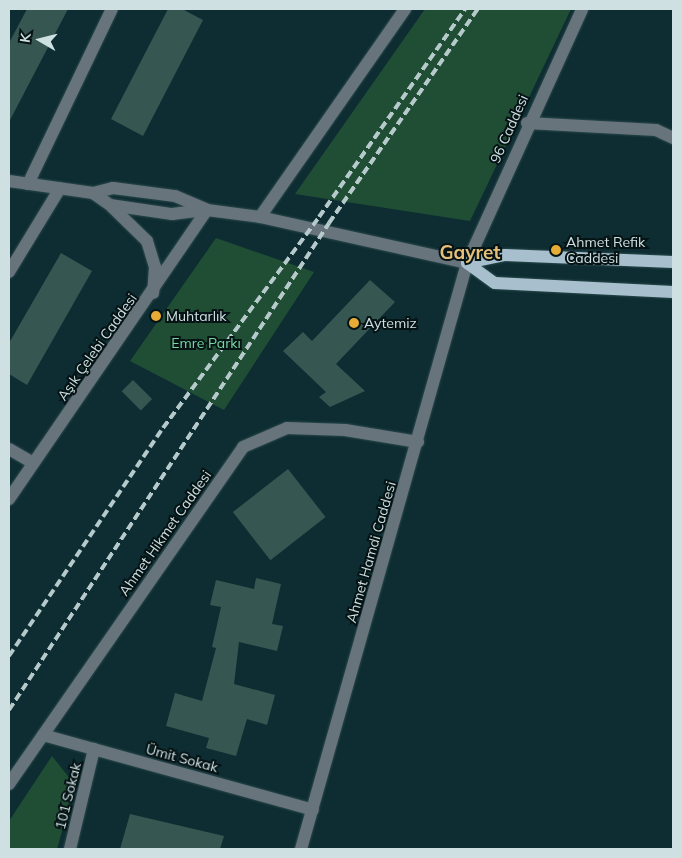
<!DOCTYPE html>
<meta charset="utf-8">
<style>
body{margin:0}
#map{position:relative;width:682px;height:858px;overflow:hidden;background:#0d2d32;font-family:Mulish,sans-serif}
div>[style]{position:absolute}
.green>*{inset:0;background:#204e35}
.building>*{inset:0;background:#365651;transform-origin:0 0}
.roads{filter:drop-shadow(0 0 1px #2c4a4e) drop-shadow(0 0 1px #2c4a4e)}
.minor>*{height:12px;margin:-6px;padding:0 6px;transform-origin:6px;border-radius:6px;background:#68747b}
.major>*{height:12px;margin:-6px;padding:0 6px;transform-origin:6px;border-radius:6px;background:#a8c0ce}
.rail>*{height:4px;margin-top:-2px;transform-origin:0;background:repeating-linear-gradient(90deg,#b6cacc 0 8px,transparent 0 12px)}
.dots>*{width:14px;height:14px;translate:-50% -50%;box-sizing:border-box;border:2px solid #061315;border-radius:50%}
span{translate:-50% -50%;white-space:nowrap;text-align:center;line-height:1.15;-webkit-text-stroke:4px #061315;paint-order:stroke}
.street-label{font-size:14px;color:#cee0e2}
.poi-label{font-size:14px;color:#cee0e2}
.left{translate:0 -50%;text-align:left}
.park-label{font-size:14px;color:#77d8a1}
.district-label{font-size:19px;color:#e6bf78;font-weight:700}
.frame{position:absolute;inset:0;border:10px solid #cee0e2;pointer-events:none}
.north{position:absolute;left:15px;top:15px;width:50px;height:50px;-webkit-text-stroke:4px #061315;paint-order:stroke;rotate:278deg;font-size:14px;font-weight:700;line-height:20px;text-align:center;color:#cee0e2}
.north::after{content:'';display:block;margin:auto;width:18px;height:22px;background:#cee0e2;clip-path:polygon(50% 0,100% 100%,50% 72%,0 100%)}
</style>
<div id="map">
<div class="green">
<i style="clip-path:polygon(425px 9px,571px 9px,470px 221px,295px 194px)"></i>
<i style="clip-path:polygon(216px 238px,314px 272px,224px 410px,130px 361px)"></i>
<i style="clip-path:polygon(52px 756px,75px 785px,57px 849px,9px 849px,9px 821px)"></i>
</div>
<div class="building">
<i style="clip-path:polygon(27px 9px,68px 9px,9px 122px,9px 43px)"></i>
<i style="clip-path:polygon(168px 9px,182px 9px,203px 20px,143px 136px,111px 119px)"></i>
<i style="clip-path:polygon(61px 253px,92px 271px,27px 385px,9px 374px,9px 343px)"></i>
<i style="clip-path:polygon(370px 280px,395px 302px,336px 364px,365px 391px,330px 407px,319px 397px,326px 392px,283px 351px,303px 332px,312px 341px)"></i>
<i style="left:133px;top:380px;width:27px;height:16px;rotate:45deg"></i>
<i style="left:288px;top:469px;width:61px;height:70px;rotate:52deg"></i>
<i style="clip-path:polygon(256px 578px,281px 584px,272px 624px,283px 626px,277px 651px,239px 642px,234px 684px,275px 695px,267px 725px,247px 719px,236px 756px,206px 748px,209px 738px,166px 726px,175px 693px,202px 701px,216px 648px,212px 647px,221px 607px,210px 605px,216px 580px,254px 589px)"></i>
<i style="clip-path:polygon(130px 814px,224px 836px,220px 849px,120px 849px)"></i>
</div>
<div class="roads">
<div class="minor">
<i style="left:527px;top:123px;width:129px;rotate:3.1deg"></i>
<i style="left:656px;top:130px;width:19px;rotate:25deg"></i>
<i style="left:9px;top:181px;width:85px;rotate:8.1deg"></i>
<i style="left:93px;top:193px;width:21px;rotate:-14deg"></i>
<i style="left:113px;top:188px;width:63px;rotate:7.4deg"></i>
<i style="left:175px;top:196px;width:34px;rotate:23deg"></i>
<i style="left:28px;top:184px;width:194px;rotate:-64.4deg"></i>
<i style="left:93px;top:193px;width:21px;rotate:35deg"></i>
<i style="left:110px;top:205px;width:63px;rotate:8.3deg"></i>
<i style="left:172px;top:214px;width:35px;rotate:-7deg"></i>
<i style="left:207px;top:210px;width:53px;rotate:7.5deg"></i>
<i style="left:260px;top:217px;width:212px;rotate:12.5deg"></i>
<i style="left:112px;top:207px;width:49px;rotate:44.2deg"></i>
<i style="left:147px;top:241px;width:27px;rotate:73deg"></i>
<i style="left:155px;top:267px;width:26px;rotate:94deg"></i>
<i style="left:260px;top:217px;width:254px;rotate:-55.1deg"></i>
<i style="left:9px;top:272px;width:98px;rotate:-58.7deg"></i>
<i style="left:9px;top:449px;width:28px;rotate:30deg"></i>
<i style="left:9px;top:499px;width:350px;rotate:-55.6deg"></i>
<i style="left:43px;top:735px;width:280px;rotate:15.5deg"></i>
<i style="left:9px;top:784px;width:410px;rotate:-55.2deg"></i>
<i style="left:243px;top:447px;width:48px;rotate:-23.4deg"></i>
<i style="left:287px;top:428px;width:58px;rotate:2deg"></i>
<i style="left:345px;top:430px;width:74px;rotate:9.3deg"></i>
<i style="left:70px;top:849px;width:103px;rotate:-76.5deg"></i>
<i style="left:301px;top:849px;width:609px;rotate:-74.18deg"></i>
<i style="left:467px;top:263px;width:279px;rotate:-65.6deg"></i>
</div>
<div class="major">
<i style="left:467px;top:263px;width:34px;rotate:36deg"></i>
<i style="left:495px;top:283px;width:178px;rotate:2.9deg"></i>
<i style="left:467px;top:263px;width:39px;rotate:-12deg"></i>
<i style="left:505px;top:255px;width:168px;rotate:2.4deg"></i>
</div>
</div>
<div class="rail">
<i style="left:9px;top:656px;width:275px;rotate:-56deg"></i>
<i style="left:163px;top:428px;width:262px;rotate:-53.5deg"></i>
<i style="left:319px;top:217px;width:254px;rotate:-54.9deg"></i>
<i style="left:9px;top:710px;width:583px;rotate:-56.69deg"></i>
<i style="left:329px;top:223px;width:261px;rotate:-55.2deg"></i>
</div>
<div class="dots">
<i style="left:556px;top:250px;background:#e6ac36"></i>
<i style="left:156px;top:316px;background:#e6ac36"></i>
<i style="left:354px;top:323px;background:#e6ac36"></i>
</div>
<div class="street-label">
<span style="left:509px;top:129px;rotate:-66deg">96 Caddesi</span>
<span style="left:97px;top:347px;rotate:-55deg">Aşık Çelebi Caddesi</span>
<span style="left:165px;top:533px;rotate:-55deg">Ahmet Hikmet Caddesi</span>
<span style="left:371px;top:552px;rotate:-74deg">Ahmet Hamdi Caddesi</span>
<span style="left:182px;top:758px;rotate:15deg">Ümit Sokak</span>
<span style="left:68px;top:796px;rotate:-76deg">101 Sokak</span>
</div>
<div class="poi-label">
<span class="left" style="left:566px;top:250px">Ahmet Refik<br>Caddesi</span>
<span class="left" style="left:166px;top:316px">Muhtarlık</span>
<span class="left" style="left:364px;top:323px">Aytemiz</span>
</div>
<div class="park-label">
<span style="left:206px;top:343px">Emre Parkı</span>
</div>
<div class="district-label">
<span style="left:470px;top:253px">Gayret</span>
</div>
<div class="frame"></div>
<div class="north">K</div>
</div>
